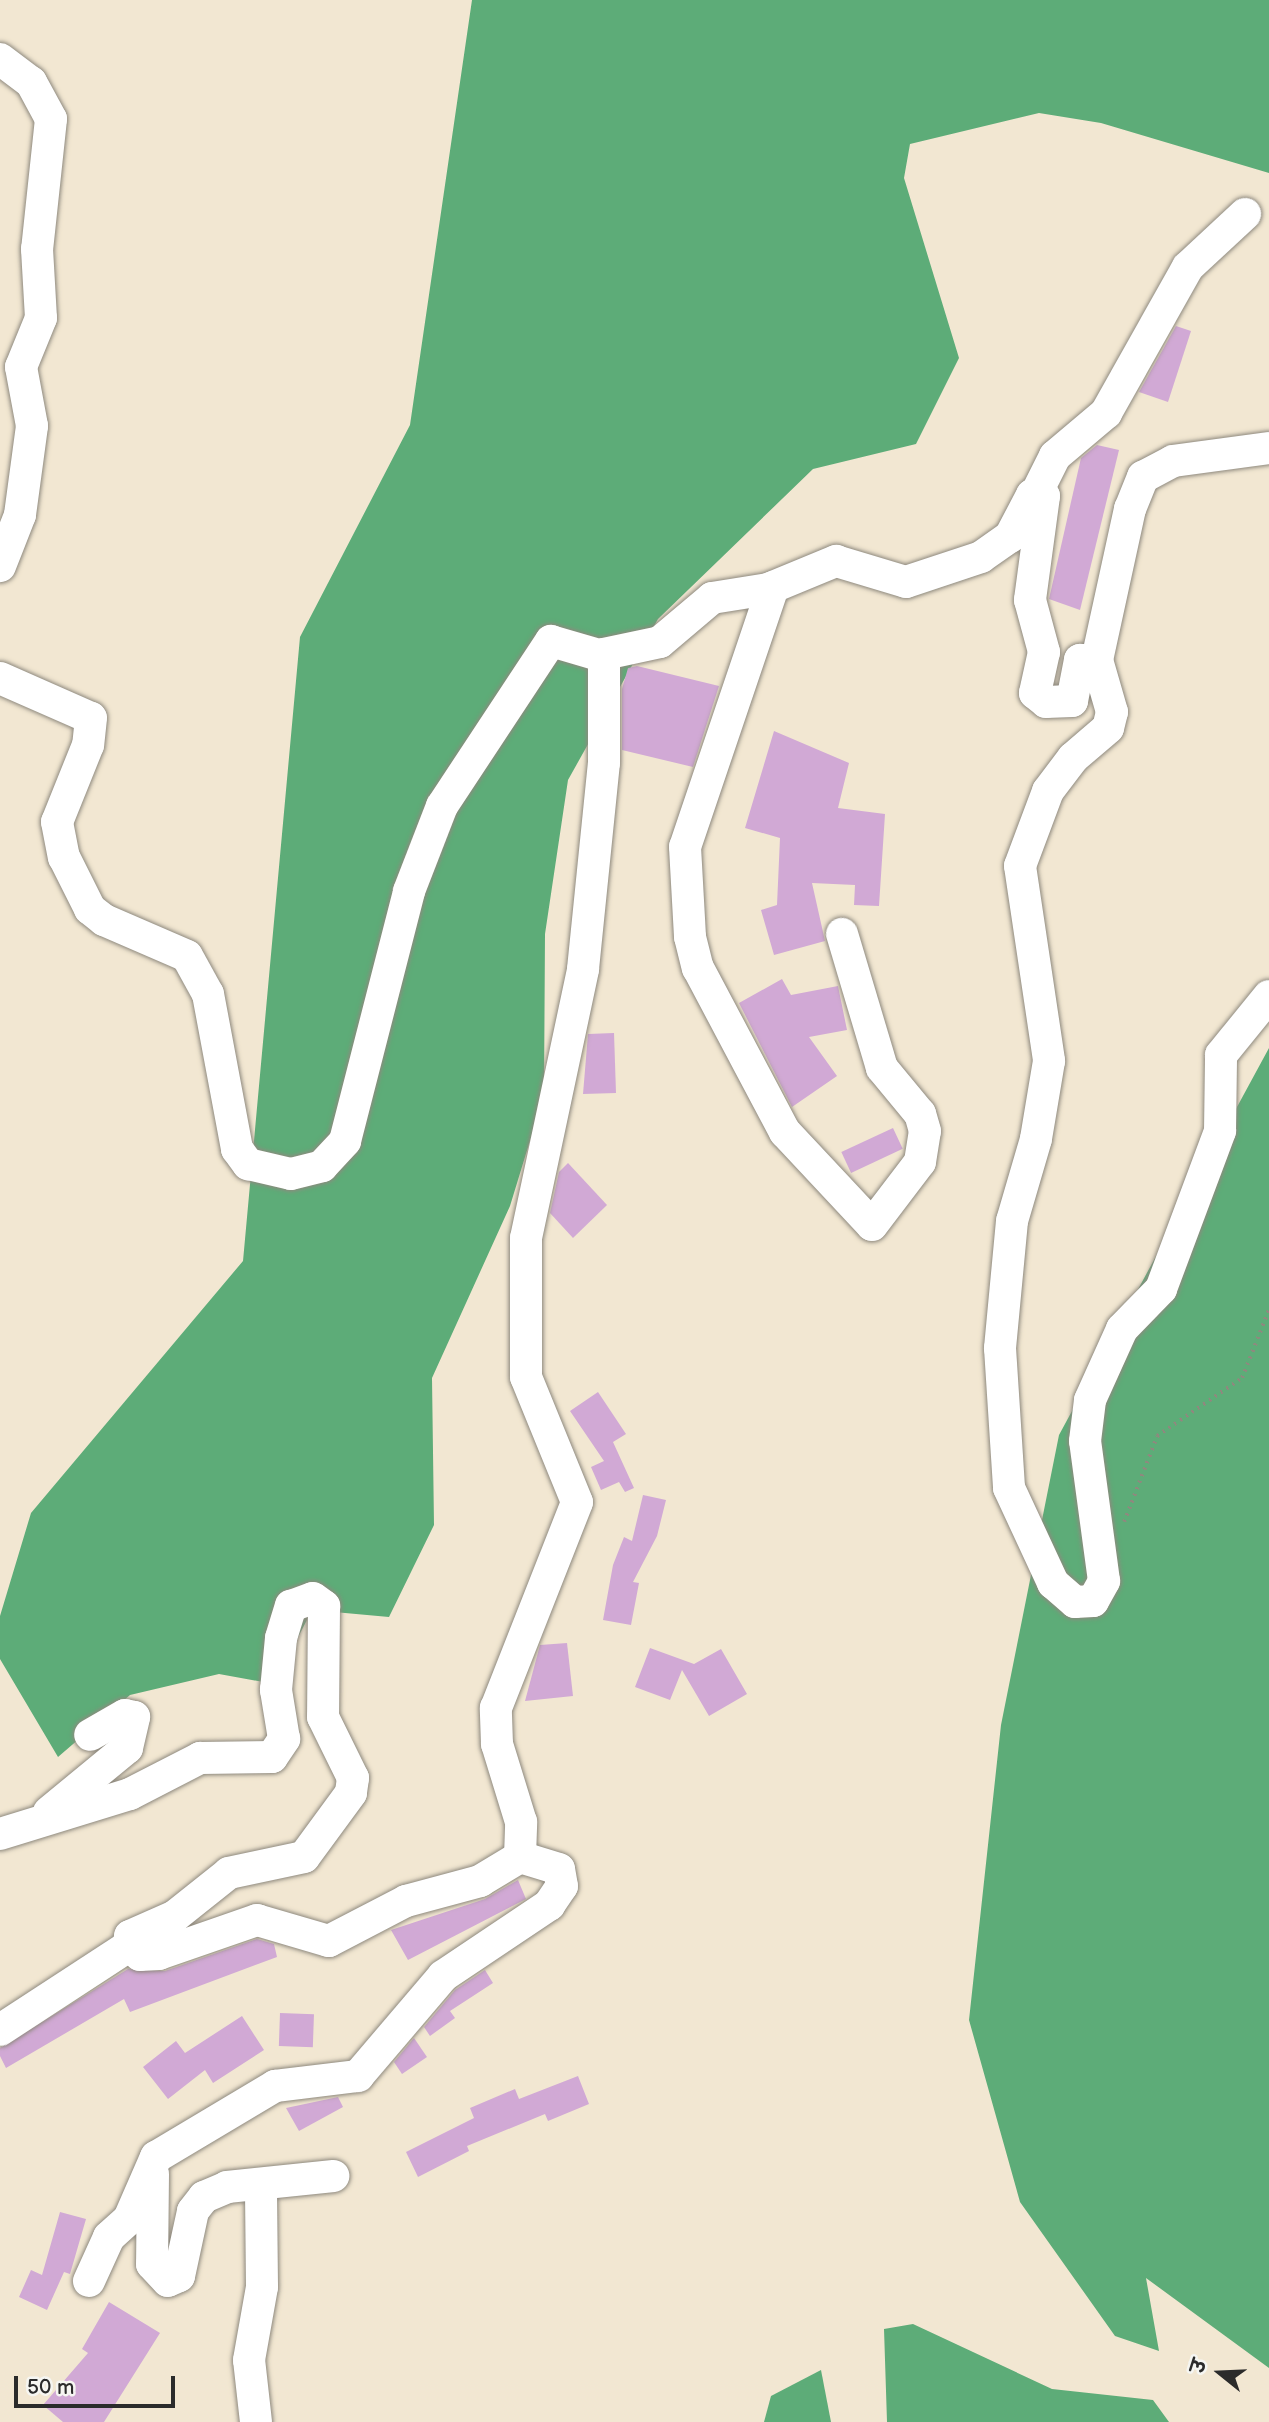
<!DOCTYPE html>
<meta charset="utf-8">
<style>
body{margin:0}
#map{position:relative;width:1269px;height:2422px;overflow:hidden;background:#f2e7d2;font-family:"Balsamiq Sans","Playpen Sans Deva",sans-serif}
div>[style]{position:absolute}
.forest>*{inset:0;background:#5dac78}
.building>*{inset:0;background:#d1a9d5;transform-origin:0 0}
.path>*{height:3.5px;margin-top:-1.75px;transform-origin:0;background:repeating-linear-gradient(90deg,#8e897e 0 2px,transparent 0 7px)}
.roads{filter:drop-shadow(0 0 2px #8e897e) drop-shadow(0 0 2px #8e897e)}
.minor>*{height:32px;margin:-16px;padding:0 16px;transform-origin:16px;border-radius:16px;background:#fff}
span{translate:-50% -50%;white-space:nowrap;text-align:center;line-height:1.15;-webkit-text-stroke:7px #f6f6f2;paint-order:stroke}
.north{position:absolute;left:1185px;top:2338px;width:70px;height:70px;-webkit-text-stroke:5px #f6f6f2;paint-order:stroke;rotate:288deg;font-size:19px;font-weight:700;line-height:28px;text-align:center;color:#2b2b2b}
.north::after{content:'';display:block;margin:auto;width:24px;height:32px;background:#2b2b2b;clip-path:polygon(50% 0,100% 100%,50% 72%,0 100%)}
.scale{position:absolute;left:14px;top:2376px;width:161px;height:32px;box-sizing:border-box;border:4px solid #2b2b2b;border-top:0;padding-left:9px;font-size:21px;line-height:24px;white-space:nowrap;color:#2b2b2b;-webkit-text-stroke:5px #f6f6f2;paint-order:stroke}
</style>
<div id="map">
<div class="forest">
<i style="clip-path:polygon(472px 0,1269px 0,1269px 173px,1101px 123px,1039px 113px,910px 144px,904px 178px,959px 358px,916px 444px,813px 469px,658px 619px,568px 780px,545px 934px,544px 1095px,510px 1206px,432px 1378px,434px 1525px,389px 1617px,312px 1610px,274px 1684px,219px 1674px,130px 1695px,58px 1757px,0 1659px,0 1616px,31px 1513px,243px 1261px,300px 637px,410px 425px)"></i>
<i style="clip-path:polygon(1269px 1048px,1269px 2368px,1146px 2278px,1159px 2351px,1115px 2336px,1020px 2202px,969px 2020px,1001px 1725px,1059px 1435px)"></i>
<i style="clip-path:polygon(913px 2324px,1052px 2389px,1153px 2400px,1169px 2422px,887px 2422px,884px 2329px)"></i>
<i style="clip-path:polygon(821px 2370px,831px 2422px,764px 2422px,771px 2396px)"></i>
</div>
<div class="building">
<i style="clip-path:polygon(1176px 326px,1191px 331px,1168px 402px,1139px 392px)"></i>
<i style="clip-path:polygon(1097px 445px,1119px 450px,1080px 610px,1049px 599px,1081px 458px)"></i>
<i style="clip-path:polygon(637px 666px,719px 686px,693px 767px,622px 750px,622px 689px,628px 668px)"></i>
<i style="clip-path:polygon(774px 731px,849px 763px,838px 808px,885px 814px,879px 906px,854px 905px,855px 885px,812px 883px,825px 941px,774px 955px,761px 910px,777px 905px,780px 838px,745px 828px)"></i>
<i style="clip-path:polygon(782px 979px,791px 995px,838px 986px,847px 1030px,809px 1037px,837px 1076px,792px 1107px,739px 1003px)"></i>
<i style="clip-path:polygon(614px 1033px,616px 1093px,583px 1094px,588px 1034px)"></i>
<i style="left:893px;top:1128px;width:23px;height:57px;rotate:65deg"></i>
<i style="clip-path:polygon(568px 1163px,607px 1205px,573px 1238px,550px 1213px,559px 1172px)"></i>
<i style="clip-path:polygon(598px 1392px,626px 1434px,613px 1442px,634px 1488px,625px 1492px,619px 1482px,601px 1490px,591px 1467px,604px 1461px,570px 1411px)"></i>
<i style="clip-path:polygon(643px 1495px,666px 1500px,657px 1536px,633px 1582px,639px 1583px,631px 1625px,603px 1620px,613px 1565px,624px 1537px,632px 1541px)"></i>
<i style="clip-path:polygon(567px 1643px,573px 1696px,525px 1701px,540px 1645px)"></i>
<i style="clip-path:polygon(650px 1648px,694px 1664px,721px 1649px,747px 1694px,709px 1716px,682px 1670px,670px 1700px,635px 1687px)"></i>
<i style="clip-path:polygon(518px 1880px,526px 1899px,408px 1960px,391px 1930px,485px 1899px)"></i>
<i style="clip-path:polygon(257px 1939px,274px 1944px,277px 1957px,130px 2012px,124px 1999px,6px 2068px,0 2056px,0 2048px,128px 1969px,165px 1971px)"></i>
<i style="clip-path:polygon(485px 1970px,493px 1983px,450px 2011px,455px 2018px,430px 2036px,424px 2027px,455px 1990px)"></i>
<i style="left:280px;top:2013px;width:34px;height:33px;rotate:2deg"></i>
<i style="clip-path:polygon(242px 2016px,264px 2050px,213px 2083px,205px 2070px,168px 2099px,143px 2067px,176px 2041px,185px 2053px)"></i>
<i style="clip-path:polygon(414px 2038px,427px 2057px,402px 2074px,394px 2062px)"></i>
<i style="clip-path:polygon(578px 2076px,589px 2104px,548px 2121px,545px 2114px,467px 2146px,469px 2151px,418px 2177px,406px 2152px,474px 2118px,470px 2108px,515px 2089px,519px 2099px)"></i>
<i style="clip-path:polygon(338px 2097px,343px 2107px,299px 2131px,286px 2108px)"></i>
<i style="clip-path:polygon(60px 2212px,86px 2219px,70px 2274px,64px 2272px,47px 2310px,19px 2297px,31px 2270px,42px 2275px)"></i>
<i style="clip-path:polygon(109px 2302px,160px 2333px,104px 2422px,63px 2422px,43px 2405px,88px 2353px,82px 2349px)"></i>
</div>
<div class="path">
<i style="left:1124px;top:1522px;width:92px;rotate:-69deg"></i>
<i style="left:1157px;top:1436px;width:103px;rotate:-34.3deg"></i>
<i style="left:1242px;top:1378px;width:74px;rotate:-68.6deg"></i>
</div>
<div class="roads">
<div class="minor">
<i style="left:0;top:59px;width:39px;rotate:37deg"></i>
<i style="left:31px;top:82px;width:42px;rotate:61.6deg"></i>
<i style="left:51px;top:119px;width:131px;rotate:96.1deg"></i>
<i style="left:37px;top:249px;width:69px;rotate:86.7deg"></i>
<i style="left:41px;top:318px;width:53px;rotate:112.2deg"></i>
<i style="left:21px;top:367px;width:60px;rotate:79.4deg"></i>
<i style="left:32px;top:426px;width:90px;rotate:97.7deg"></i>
<i style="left:20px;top:515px;width:55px;rotate:111.4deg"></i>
<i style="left:1037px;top:492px;width:40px;rotate:-63.4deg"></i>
<i style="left:1055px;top:456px;width:67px;rotate:-40.1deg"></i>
<i style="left:1106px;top:413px;width:167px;rotate:-60.7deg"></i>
<i style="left:1188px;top:267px;width:78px;rotate:-42.9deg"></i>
<i style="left:773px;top:587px;width:274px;rotate:108.7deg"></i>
<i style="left:685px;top:847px;width:90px;rotate:86.8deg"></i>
<i style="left:690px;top:937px;width:32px;rotate:76deg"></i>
<i style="left:698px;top:968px;width:186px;rotate:62.1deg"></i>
<i style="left:785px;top:1132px;width:127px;rotate:46.9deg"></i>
<i style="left:872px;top:1225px;width:79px;rotate:-52.7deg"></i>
<i style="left:920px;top:1162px;width:31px;rotate:-81deg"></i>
<i style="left:925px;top:1131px;width:18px;rotate:-106deg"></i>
<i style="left:920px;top:1114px;width:60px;rotate:-129.6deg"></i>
<i style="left:882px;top:1068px;width:140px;rotate:-106.6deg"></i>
<i style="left:1097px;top:660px;width:155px;rotate:-77.7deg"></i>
<i style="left:1130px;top:509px;width:35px;rotate:-68deg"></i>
<i style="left:1143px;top:477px;width:34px;rotate:-28deg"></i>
<i style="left:1173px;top:461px;width:97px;rotate:-7.7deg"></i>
<i style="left:0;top:678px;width:99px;rotate:23.7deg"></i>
<i style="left:91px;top:718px;width:27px;rotate:96deg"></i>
<i style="left:88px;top:745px;width:83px;rotate:111.9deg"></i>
<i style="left:57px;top:822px;width:36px;rotate:79deg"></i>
<i style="left:64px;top:857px;width:58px;rotate:63.4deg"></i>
<i style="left:90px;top:909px;width:18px;rotate:38deg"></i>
<i style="left:104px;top:920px;width:90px;rotate:23.4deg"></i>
<i style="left:187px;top:956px;width:43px;rotate:61.1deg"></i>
<i style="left:208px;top:994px;width:158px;rotate:79.4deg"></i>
<i style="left:237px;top:1149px;width:19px;rotate:54deg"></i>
<i style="left:248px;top:1164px;width:44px;rotate:13.1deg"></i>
<i style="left:291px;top:1174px;width:32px;rotate:-14deg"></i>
<i style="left:322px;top:1166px;width:34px;rotate:-47deg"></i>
<i style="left:345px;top:1141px;width:258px;rotate:-75.6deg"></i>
<i style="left:409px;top:891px;width:91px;rotate:-68.8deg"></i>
<i style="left:442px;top:806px;width:198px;rotate:-56.6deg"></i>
<i style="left:551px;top:641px;width:53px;rotate:16.4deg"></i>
<i style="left:49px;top:1812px;width:101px;rotate:-39.4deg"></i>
<i style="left:127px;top:1748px;width:32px;rotate:-77deg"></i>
<i style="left:134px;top:1717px;width:9px;rotate:-167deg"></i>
<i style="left:125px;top:1715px;width:40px;rotate:150.3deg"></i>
<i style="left:0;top:1834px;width:136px;rotate:-17.1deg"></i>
<i style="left:130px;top:1794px;width:79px;rotate:-27.2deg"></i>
<i style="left:200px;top:1758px;width:72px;rotate:-0.8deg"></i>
<i style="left:272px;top:1757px;width:22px;rotate:-56deg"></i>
<i style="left:284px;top:1739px;width:50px;rotate:-99.3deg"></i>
<i style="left:276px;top:1690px;width:52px;rotate:-84.5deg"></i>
<i style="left:281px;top:1638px;width:34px;rotate:-73deg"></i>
<i style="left:291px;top:1606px;width:23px;rotate:-20deg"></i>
<i style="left:313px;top:1598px;width:14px;rotate:36deg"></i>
<i style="left:324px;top:1606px;width:111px;rotate:90.5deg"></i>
<i style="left:323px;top:1717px;width:68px;rotate:63.8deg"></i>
<i style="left:353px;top:1778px;width:15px;rotate:98deg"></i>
<i style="left:351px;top:1793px;width:79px;rotate:126.3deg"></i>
<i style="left:304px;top:1857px;width:77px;rotate:168deg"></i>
<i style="left:229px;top:1873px;width:69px;rotate:141.5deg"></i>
<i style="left:175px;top:1916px;width:49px;rotate:156deg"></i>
<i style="left:130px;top:1936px;width:10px;rotate:96deg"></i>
<i style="left:129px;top:1946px;width:14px;rotate:39deg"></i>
<i style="left:140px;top:1955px;width:19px;rotate:-3deg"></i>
<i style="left:159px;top:1954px;width:104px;rotate:-19.1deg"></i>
<i style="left:257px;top:1920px;width:75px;rotate:16.3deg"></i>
<i style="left:329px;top:1941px;width:87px;rotate:-27.5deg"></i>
<i style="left:406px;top:1901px;width:77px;rotate:-15.1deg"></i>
<i style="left:480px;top:1881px;width:47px;rotate:-31deg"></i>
<i style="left:520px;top:1857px;width:35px;rotate:-88deg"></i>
<i style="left:521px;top:1822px;width:82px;rotate:-107.1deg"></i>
<i style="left:497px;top:1744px;width:36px;rotate:-92deg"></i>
<i style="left:496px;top:1708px;width:221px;rotate:-68.5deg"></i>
<i style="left:577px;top:1502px;width:135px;rotate:-112.2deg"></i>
<i style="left:526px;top:1377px;width:139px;rotate:-90deg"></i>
<i style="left:526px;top:1238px;width:275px;rotate:-78deg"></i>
<i style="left:583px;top:969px;width:207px;rotate:-84.2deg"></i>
<i style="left:604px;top:763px;width:109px;rotate:-90deg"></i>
<i style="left:604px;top:654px;width:57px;rotate:-12.1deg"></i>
<i style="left:660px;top:642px;width:68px;rotate:-40.2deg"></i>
<i style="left:712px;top:598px;width:57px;rotate:-9.1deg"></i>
<i style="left:768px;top:589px;width:74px;rotate:-22.4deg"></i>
<i style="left:836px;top:561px;width:73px;rotate:16.7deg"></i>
<i style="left:906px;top:582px;width:79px;rotate:-18.4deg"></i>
<i style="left:981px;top:557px;width:35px;rotate:-35deg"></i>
<i style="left:1010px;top:537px;width:47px;rotate:-62.4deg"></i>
<i style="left:1032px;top:495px;width:12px;rotate:5deg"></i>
<i style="left:1044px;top:496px;width:105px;rotate:97.7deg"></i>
<i style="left:1030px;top:600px;width:54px;rotate:74.9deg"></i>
<i style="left:1044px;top:652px;width:42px;rotate:102.4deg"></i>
<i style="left:1035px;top:693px;width:14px;rotate:39deg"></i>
<i style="left:1046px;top:702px;width:26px;rotate:-2deg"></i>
<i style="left:1072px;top:701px;width:42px;rotate:-79deg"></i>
<i style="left:1080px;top:660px;width:17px"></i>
<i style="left:1097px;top:660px;width:54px;rotate:73.9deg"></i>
<i style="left:1112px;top:712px;width:16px;rotate:104deg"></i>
<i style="left:1108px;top:728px;width:46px;rotate:139.4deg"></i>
<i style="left:1073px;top:758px;width:41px;rotate:127.1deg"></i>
<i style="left:1048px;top:791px;width:80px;rotate:110.5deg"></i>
<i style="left:1020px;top:866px;width:197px;rotate:81.5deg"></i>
<i style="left:1049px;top:1061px;width:79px;rotate:99.5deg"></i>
<i style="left:1036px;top:1139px;width:85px;rotate:106.3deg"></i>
<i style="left:1012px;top:1221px;width:128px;rotate:95.4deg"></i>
<i style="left:1000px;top:1348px;width:140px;rotate:86.3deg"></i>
<i style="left:1009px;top:1488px;width:105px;rotate:65.1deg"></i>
<i style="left:1053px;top:1583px;width:29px;rotate:41deg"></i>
<i style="left:1075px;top:1602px;width:18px;rotate:-3deg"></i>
<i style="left:1093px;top:1601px;width:23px;rotate:-61deg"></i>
<i style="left:1104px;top:1581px;width:141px;rotate:-97.7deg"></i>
<i style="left:1085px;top:1441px;width:41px;rotate:-83deg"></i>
<i style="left:1090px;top:1400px;width:78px;rotate:-65.7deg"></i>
<i style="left:1122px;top:1329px;width:56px;rotate:-45.7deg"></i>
<i style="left:1161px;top:1289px;width:169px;rotate:-69.5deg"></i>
<i style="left:1220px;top:1131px;width:76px;rotate:-89.2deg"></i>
<i style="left:1221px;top:1055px;width:76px;rotate:-50.9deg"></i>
<i style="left:0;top:2030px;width:154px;rotate:-33.1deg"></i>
<i style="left:153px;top:2174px;width:90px;rotate:90.6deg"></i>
<i style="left:152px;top:2264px;width:23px;rotate:47deg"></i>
<i style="left:168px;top:2281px;width:12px;rotate:-24deg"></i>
<i style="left:179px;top:2276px;width:66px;rotate:-77.8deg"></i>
<i style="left:193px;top:2211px;width:18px;rotate:-52deg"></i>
<i style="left:204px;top:2197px;width:25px;rotate:-23deg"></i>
<i style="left:227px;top:2187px;width:107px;rotate:-5.9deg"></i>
<i style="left:89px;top:2281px;width:48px;rotate:-65.6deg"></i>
<i style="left:109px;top:2237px;width:27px;rotate:-42deg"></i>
<i style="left:129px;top:2219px;width:68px;rotate:-66.5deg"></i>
<i style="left:156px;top:2157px;width:139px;rotate:-30.8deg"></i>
<i style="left:275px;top:2086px;width:84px;rotate:-6.9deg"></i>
<i style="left:358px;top:2076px;width:131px;rotate:-49.6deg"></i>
<i style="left:443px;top:1976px;width:128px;rotate:-33.8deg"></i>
<i style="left:549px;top:1905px;width:23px;rotate:-56deg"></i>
<i style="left:562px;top:1886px;width:17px;rotate:-100deg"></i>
<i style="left:559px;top:1869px;width:41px;rotate:-162.9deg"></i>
<i style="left:256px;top:2422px;width:62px;rotate:-96.4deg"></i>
<i style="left:249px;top:2360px;width:74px;rotate:-79.9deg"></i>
<i style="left:262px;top:2287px;width:103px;rotate:-90.6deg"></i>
</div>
</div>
<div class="north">उ</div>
<div class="scale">50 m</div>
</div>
